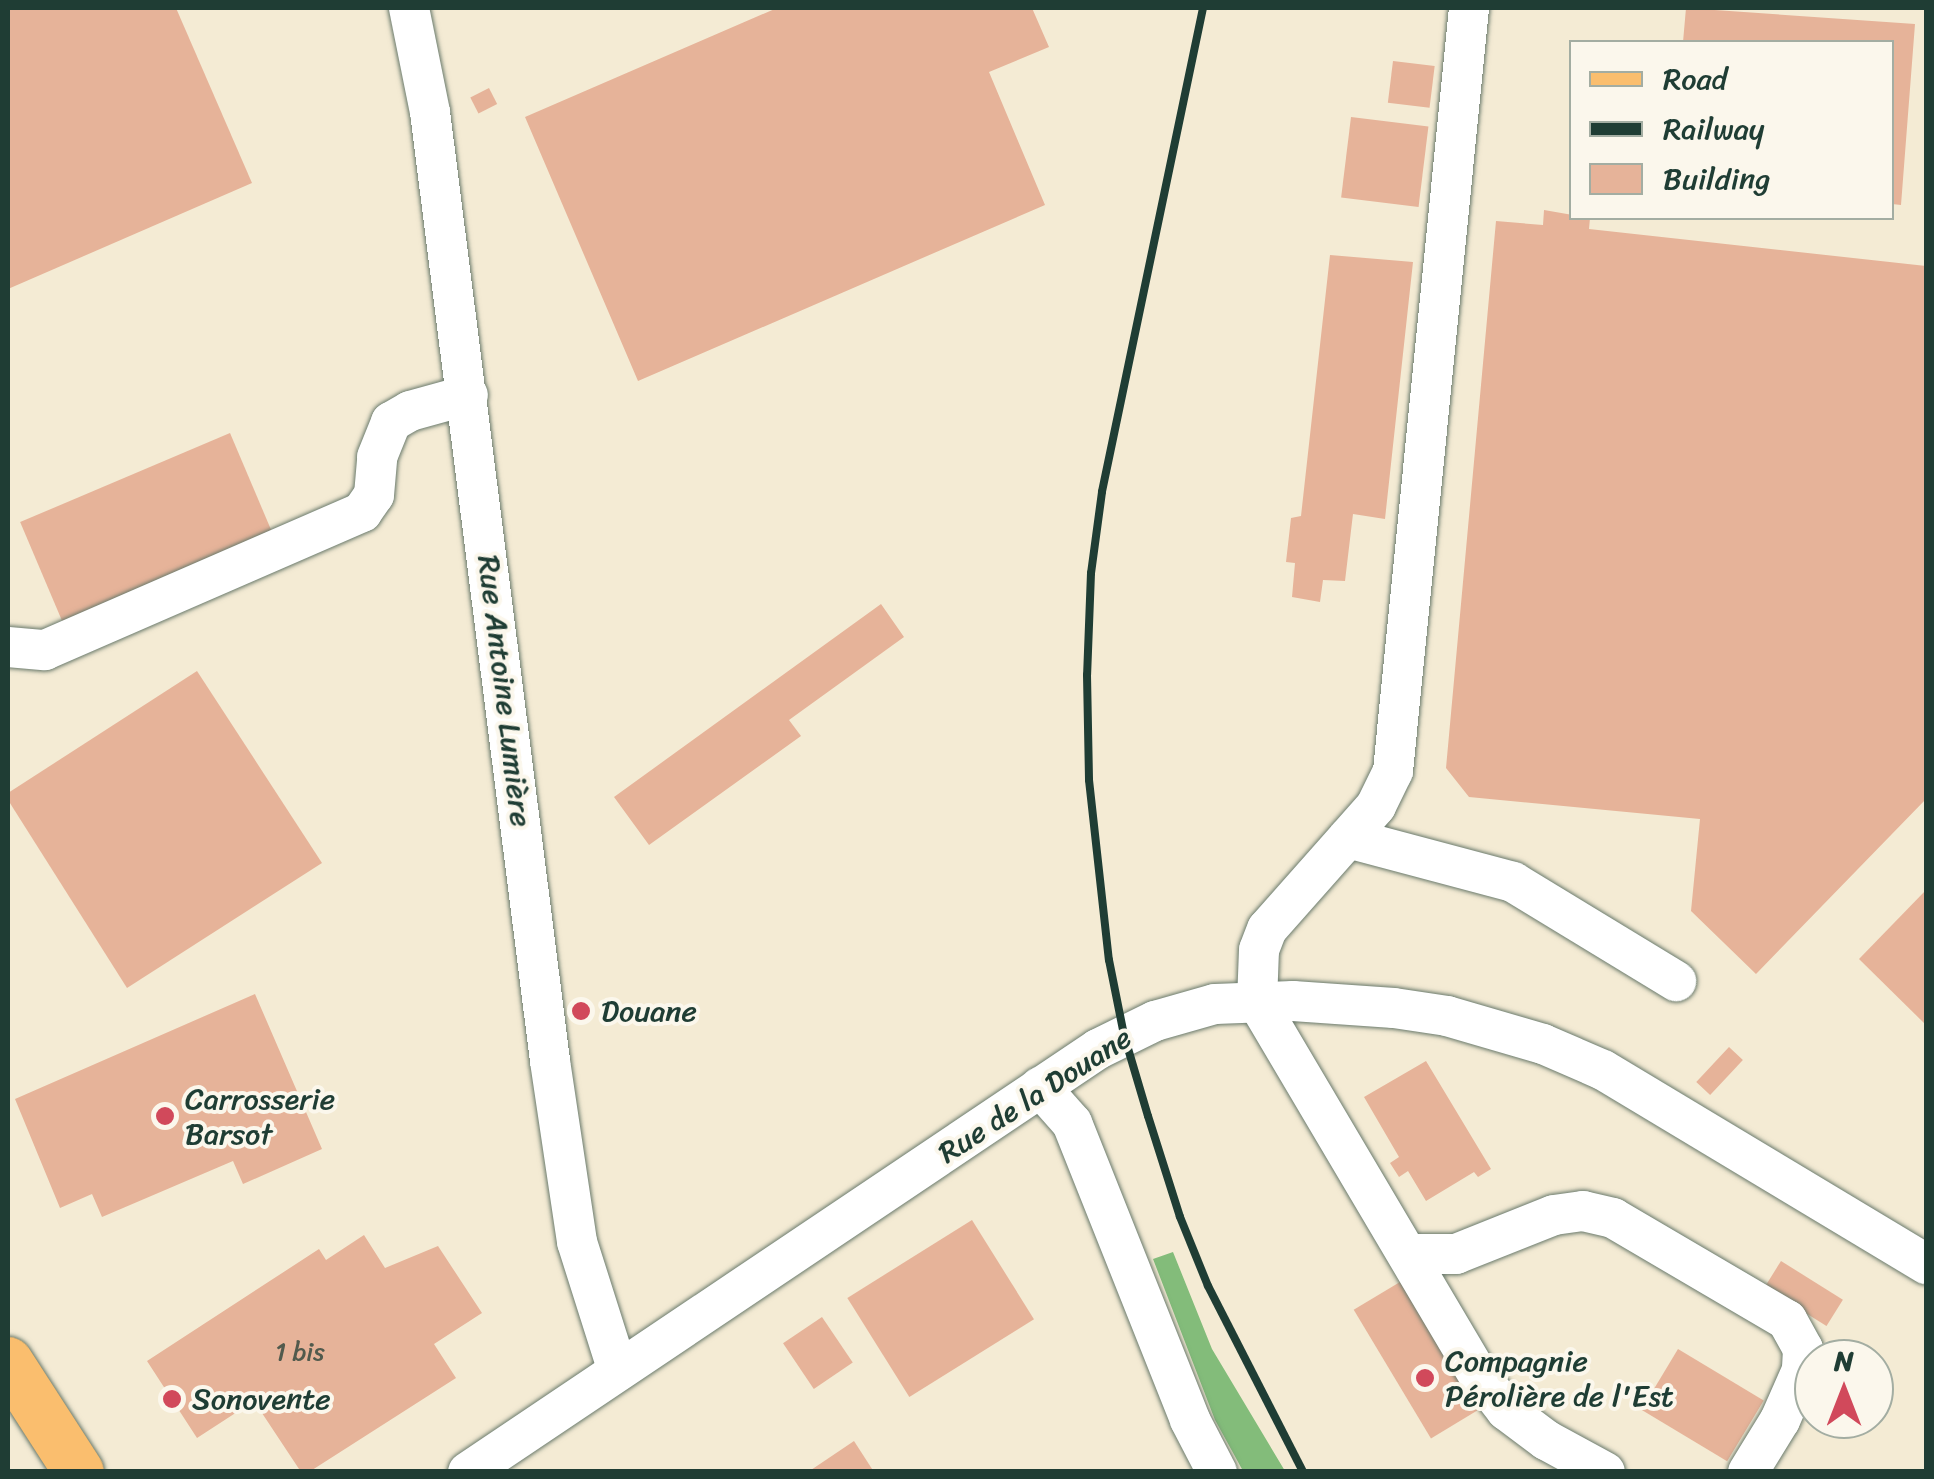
<!DOCTYPE html>
<meta charset="utf-8">
<style>
body{margin:0}
#map{position:relative;width:1934px;height:1479px;overflow:hidden;background:#f4ebd4;font-family:Sriracha,sans-serif}
div>[style]{position:absolute}
.forest>*{inset:0;background:#83bc7a}
.building>*{inset:0;background:#e6b399;transform-origin:0 0}
.roads{filter:drop-shadow(0 0 2px #6a7a6c) drop-shadow(0 0 2px #6a7a6c)}
.minor>*{height:40px;margin:-20px;padding:0 20px;transform-origin:20px;border-radius:20px;background:#fff}
.major>*{height:50px;margin:-25px;padding:0 25px;transform-origin:25px;border-radius:25px;background:#fabe6e}
.rail>*{height:8px;margin:-4px;padding:0 4px;transform-origin:4px;border-radius:4px;background:#1f3d34}
.dots>*{width:28px;height:28px;translate:-50% -50%;box-sizing:border-box;border:5px solid #fbf7ec;border-radius:50%}
span{translate:-50% -50%;white-space:nowrap;text-align:center;line-height:1.15;-webkit-text-stroke:8px #fbf7ec;paint-order:stroke}
.number-label{font-size:25px;color:#515a4d}
.number-label span{-webkit-text-stroke-width:0}
.street-label{font-size:30px;color:#1f3d34}
.poi-label{font-size:30px;color:#1f3d34}
.left{translate:0 -50%;text-align:left}
.frame{position:absolute;inset:0;border:10px solid #1f3d34;pointer-events:none}
.legend{position:absolute;left:1569px;top:40px;width:325px;height:180px;box-sizing:border-box;background:#fbf7ec;border:2px solid #a3ada2;margin:0;padding:12px 18px;list-style:none;font-size:30px;color:#1f3d34}
.legend li{display:flex;align-items:center;gap:20px;height:50px}
.legend b{width:50px;border:2px solid #a3ada2}
.north{position:absolute;left:1794px;top:1339px;width:100px;height:100px;box-sizing:border-box;background:#fbf7ec;border:2px solid #a3ada2;border-radius:50%;rotate:0deg;font-size:28px;font-weight:700;line-height:40px;text-align:center;color:#1f3d34}
.north::after{content:'';display:block;margin:auto;width:35px;height:45px;background:#d1495b;clip-path:polygon(50% 0,100% 100%,50% 72%,0 100%)}
</style>
<div id="map">
<div class="forest">
<i style="clip-path:polygon(1173px 1252px,1212px 1349px,1285px 1471px,1243px 1471px,1215px 1420px,1153px 1259px)"></i>
</div>
<div class="building">
<i style="clip-path:polygon(8px 8px,176px 8px,252px 183px,8px 289px)"></i>
<i style="clip-path:polygon(777px 8px,1032px 8px,1049px 47px,989px 72px,1045px 205px,638px 381px,525px 117px)"></i>
<i style="clip-path:polygon(1686px 8px,1915px 24px,1901px 205px,1892px 204px,1892px 42px,1683px 42px)"></i>
<i style="left:1393px;top:61px;width:42px;height:42px;rotate:7deg"></i>
<i style="left:489px;top:88px;width:18px;height:21px;rotate:63deg"></i>
<i style="left:1351px;top:117px;width:78px;height:81px;rotate:7deg"></i>
<i style="clip-path:polygon(1544px 210px,1590px 218px,1589px 229px,1926px 266px,1926px 799px,1756px 974px,1691px 911px,1700px 819px,1469px 797px,1446px 768px,1496px 221px,1543px 225px)"></i>
<i style="clip-path:polygon(1330px 255px,1413px 262px,1385px 519px,1353px 514px,1345px 581px,1323px 580px,1320px 602px,1292px 597px,1295px 563px,1286px 562px,1291px 518px,1301px 516px)"></i>
<i style="left:230px;top:433px;width:114px;height:228px;rotate:67deg"></i>
<i style="clip-path:polygon(881px 604px,904px 637px,789px 720px,801px 736px,649px 845px,614px 797px)"></i>
<i style="clip-path:polygon(197px 671px,322px 863px,127px 988px,8px 800px,8px 793px)"></i>
<i style="clip-path:polygon(1926px 890px,1926px 1025px,1859px 959px)"></i>
<i style="clip-path:polygon(255px 994px,322px 1149px,243px 1184px,233px 1161px,102px 1217px,92px 1194px,60px 1208px,15px 1099px)"></i>
<i style="left:1729px;top:1047px;width:19px;height:48px;rotate:43deg"></i>
<i style="clip-path:polygon(1426px 1061px,1491px 1169px,1478px 1177px,1474px 1172px,1426px 1201px,1408px 1171px,1399px 1177px,1390px 1163px,1399px 1157px,1364px 1097px)"></i>
<i style="left:972px;top:1220px;width:117px;height:147px;rotate:58deg"></i>
<i style="clip-path:polygon(364px 1235px,385px 1268px,438px 1246px,482px 1313px,434px 1344px,456px 1378px,309px 1472px,301px 1472px,254px 1401px,197px 1438px,147px 1361px,319px 1249px,326px 1260px)"></i>
<i style="left:1781px;top:1261px;width:73px;height:31px;rotate:32deg"></i>
<i style="left:1400px;top:1282px;width:150px;height:54px;rotate:59deg"></i>
<i style="left:822px;top:1317px;width:55px;height:47px;rotate:56deg"></i>
<i style="left:1678px;top:1349px;width:100px;height:71px;rotate:31deg"></i>
<i style="clip-path:polygon(854px 1441px,874px 1472px,808px 1472px)"></i>
</div>
<div class="roads">
<div class="minor">
<i style="left:409px;top:8px;width:106px;rotate:78.6deg"></i>
<i style="left:430px;top:112px;width:957px;rotate:82.79deg"></i>
<i style="left:550px;top:1061px;width:183px;rotate:81.5deg"></i>
<i style="left:577px;top:1242px;width:135px;rotate:72.4deg"></i>
<i style="left:1469px;top:8px;width:767px;rotate:95.69deg"></i>
<i style="left:1393px;top:771px;width:39px;rotate:116deg"></i>
<i style="left:1376px;top:806px;width:164px;rotate:131.5deg"></i>
<i style="left:1267px;top:929px;width:22px;rotate:111deg"></i>
<i style="left:1259px;top:950px;width:51px;rotate:92.2deg"></i>
<i style="left:1257px;top:1001px;width:434px;rotate:59.4deg"></i>
<i style="left:1478px;top:1374px;width:46px;rotate:52.1deg"></i>
<i style="left:1506px;top:1410px;width:50px;rotate:36.9deg"></i>
<i style="left:1546px;top:1440px;width:67px;rotate:28.5deg"></i>
<i style="left:8px;top:647px;width:37px;rotate:5deg"></i>
<i style="left:45px;top:650px;width:346px;rotate:-23.5deg"></i>
<i style="left:362px;top:512px;width:21px;rotate:-55deg"></i>
<i style="left:374px;top:495px;width:38px;rotate:-85deg"></i>
<i style="left:377px;top:457px;width:38px;rotate:-68deg"></i>
<i style="left:391px;top:422px;width:22px;rotate:-30deg"></i>
<i style="left:410px;top:411px;width:60px;rotate:-15.4deg"></i>
<i style="left:1348px;top:838px;width:171px;rotate:14.9deg"></i>
<i style="left:1513px;top:882px;width:191px;rotate:31.3deg"></i>
<i style="left:1040px;top:1087px;width:48px;rotate:48.4deg"></i>
<i style="left:1072px;top:1123px;width:320px;rotate:68.3deg"></i>
<i style="left:1190px;top:1420px;width:59px;rotate:62.6deg"></i>
<i style="left:1408px;top:1254px;width:48px"></i>
<i style="left:1456px;top:1254px;width:105px;rotate:-21.7deg"></i>
<i style="left:1554px;top:1215px;width:29px;rotate:-8deg"></i>
<i style="left:1583px;top:1211px;width:31px;rotate:13deg"></i>
<i style="left:1613px;top:1218px;width:202px;rotate:30.4deg"></i>
<i style="left:1787px;top:1320px;width:33px;rotate:61deg"></i>
<i style="left:1803px;top:1349px;width:21px;rotate:93deg"></i>
<i style="left:1802px;top:1370px;width:55px;rotate:113.7deg"></i>
<i style="left:1780px;top:1420px;width:61px;rotate:121.6deg"></i>
<i style="left:468px;top:1472px;width:759px;rotate:-33.88deg"></i>
<i style="left:1098px;top:1049px;width:64px;rotate:-26.2deg"></i>
<i style="left:1155px;top:1021px;width:62px;rotate:-15.8deg"></i>
<i style="left:1215px;top:1004px;width:78px;rotate:-2.2deg"></i>
<i style="left:1293px;top:1001px;width:101px;rotate:4deg"></i>
<i style="left:1394px;top:1008px;width:54px;rotate:8.6deg"></i>
<i style="left:1447px;top:1016px;width:100px;rotate:16.3deg"></i>
<i style="left:1543px;top:1044px;width:65px;rotate:23.4deg"></i>
<i style="left:1603px;top:1070px;width:377px;rotate:31deg"></i>
</div>
<div class="major">
<i style="left:8px;top:1362px;width:131px;rotate:57.2deg"></i>
</div>
</div>
<div class="rail">
<i style="left:1203px;top:8px;width:494px;rotate:101.8deg"></i>
<i style="left:1102px;top:492px;width:82px;rotate:97.7deg"></i>
<i style="left:1091px;top:573px;width:102px;rotate:92.2deg"></i>
<i style="left:1087px;top:675px;width:105px;rotate:88.9deg"></i>
<i style="left:1089px;top:780px;width:181px;rotate:83.7deg"></i>
<i style="left:1109px;top:960px;width:76px;rotate:78.7deg"></i>
<i style="left:1124px;top:1035px;width:84px;rotate:73.5deg"></i>
<i style="left:1148px;top:1116px;width:106px;rotate:72.4deg"></i>
<i style="left:1180px;top:1217px;width:74px;rotate:67.9deg"></i>
<i style="left:1208px;top:1286px;width:209px;rotate:62.9deg"></i>
</div>
<div class="dots">
<i style="left:581px;top:1011px;background:#d1495b"></i>
<i style="left:165px;top:1116px;background:#d1495b"></i>
<i style="left:1425px;top:1378px;background:#d1495b"></i>
<i style="left:172px;top:1399px;background:#d1495b"></i>
</div>
<div class="number-label">
<span style="left:300px;top:1352px">1 bis</span>
</div>
<div class="street-label">
<span style="left:505px;top:691px;rotate:83deg">Rue Antoine Lumière</span>
<span style="left:1035px;top:1095px;rotate:-33deg">Rue de la Douane</span>
</div>
<div class="poi-label">
<span class="left" style="left:601px;top:1011px">Douane</span>
<span class="left" style="left:185px;top:1116px">Carrosserie<br>Barsot</span>
<span class="left" style="left:1445px;top:1378px">Compagnie<br>Pérolière de l'Est</span>
<span class="left" style="left:192px;top:1399px">Sonovente</span>
</div>
<div class="frame"></div>
<ul class="legend">
<li><b style="height:12px;background:#fabe6e"></b>Road</li>
<li><b style="height:12px;background:#1f3d34"></b>Railway</li>
<li><b style="height:28px;background:#e6b399"></b>Building</li>
</ul>
<div class="north">N</div>
</div>
